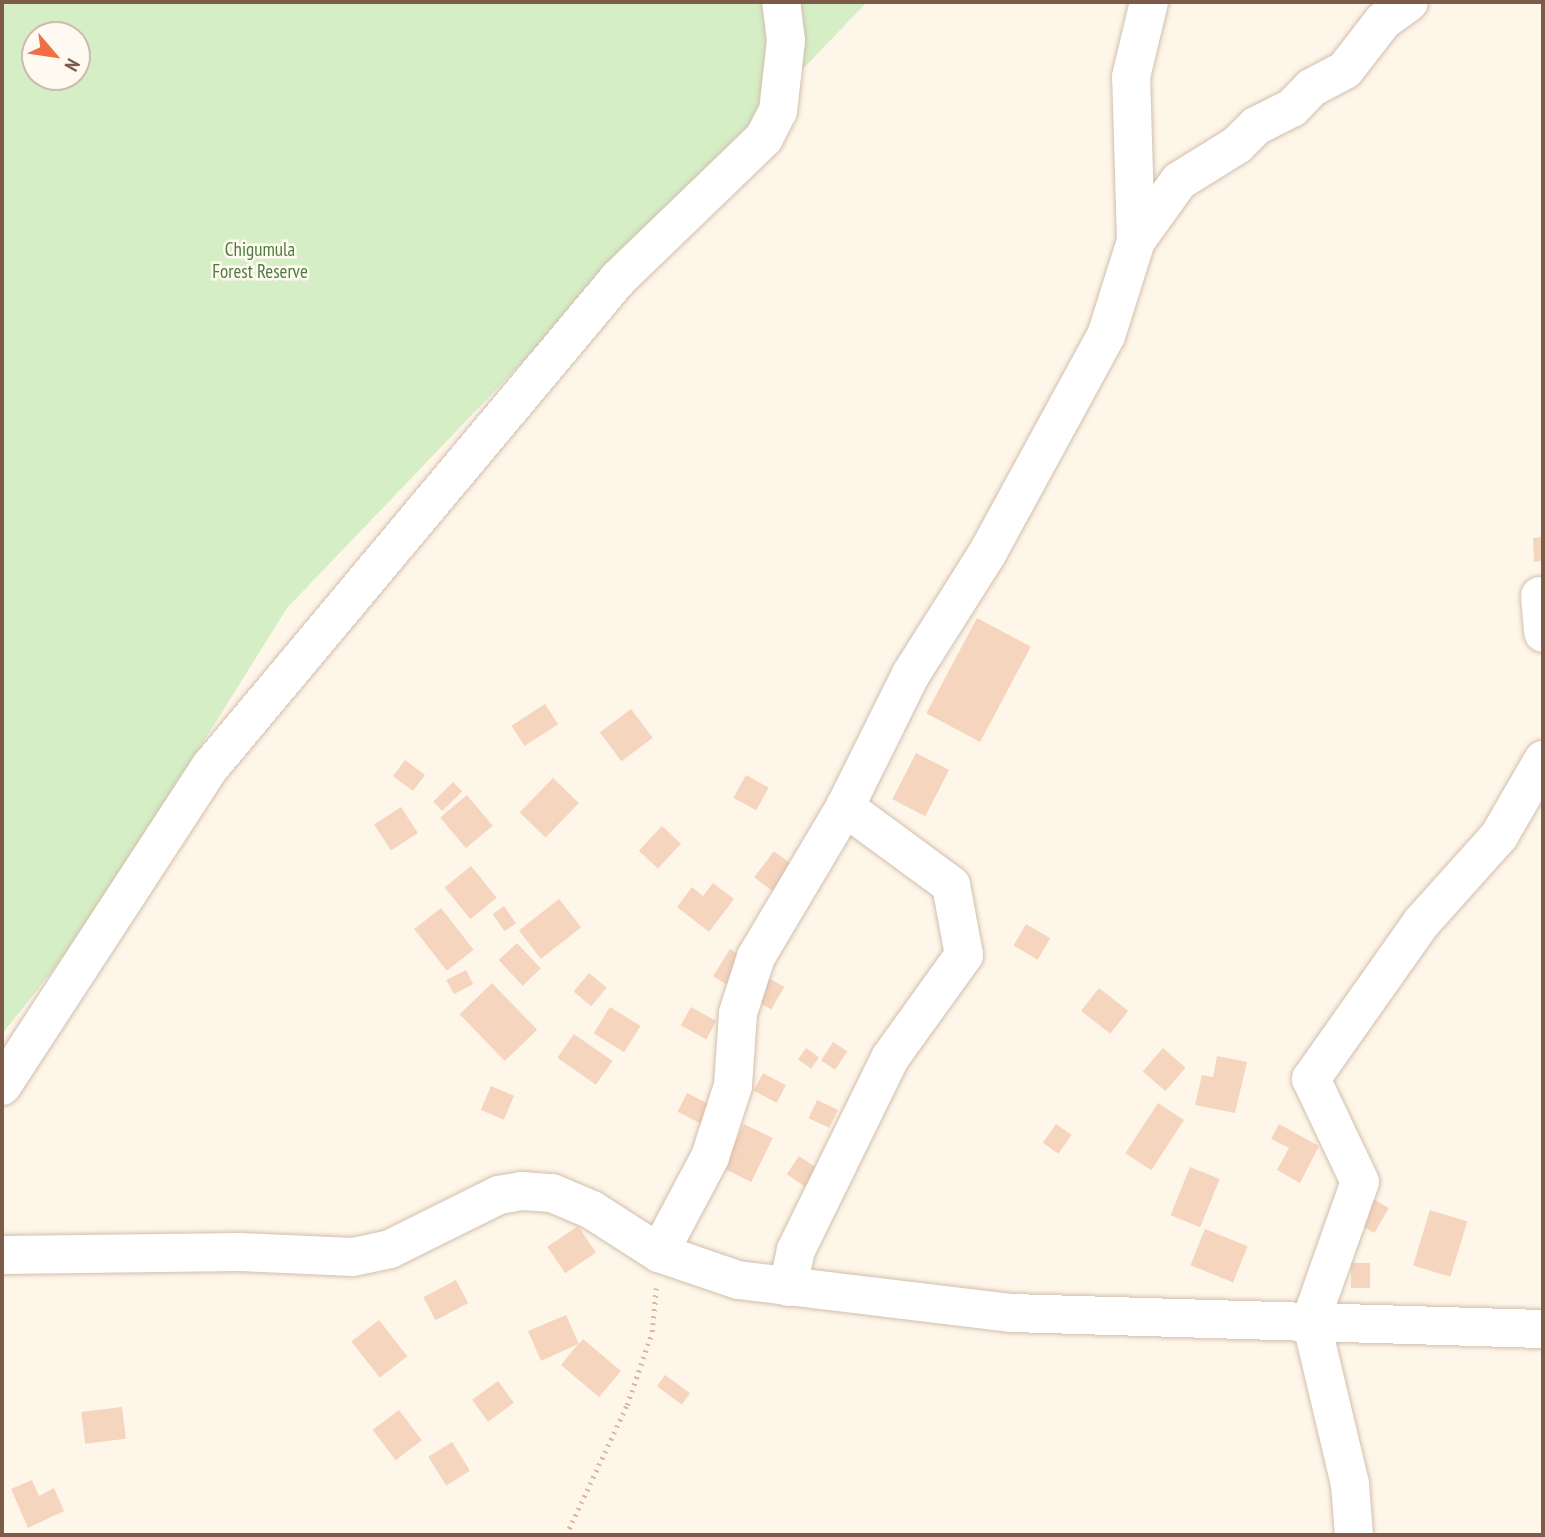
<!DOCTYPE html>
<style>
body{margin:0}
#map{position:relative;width:1545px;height:1537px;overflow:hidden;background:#fef6e9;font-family:"PT Sans Narrow",sans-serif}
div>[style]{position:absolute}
.green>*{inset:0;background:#d5eec5}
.building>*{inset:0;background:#f6d5be;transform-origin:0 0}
.path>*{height:4.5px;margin-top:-2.25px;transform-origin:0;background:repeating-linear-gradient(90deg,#dcb8a0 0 2px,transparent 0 7px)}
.roads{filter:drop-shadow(0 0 2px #d2bead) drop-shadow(0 0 2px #d2bead)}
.minor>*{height:38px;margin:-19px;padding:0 19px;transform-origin:19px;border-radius:19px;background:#fff}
span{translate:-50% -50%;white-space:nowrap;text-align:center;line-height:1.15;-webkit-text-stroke:5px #fffaf1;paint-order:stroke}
.park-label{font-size:19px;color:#4e7c3d}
.frame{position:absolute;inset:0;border:4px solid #7c5c49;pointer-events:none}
.north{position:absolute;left:21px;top:21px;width:70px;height:70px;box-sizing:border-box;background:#fffaf1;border:2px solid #cbbbae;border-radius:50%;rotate:119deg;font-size:19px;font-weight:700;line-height:28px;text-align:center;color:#7c5c49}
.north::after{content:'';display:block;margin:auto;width:24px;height:32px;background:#f16f45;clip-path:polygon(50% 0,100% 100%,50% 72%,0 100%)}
</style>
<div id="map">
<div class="green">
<i style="clip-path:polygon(evenodd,2px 2px,867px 2px,287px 608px,89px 925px,2px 1034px,2px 2px,35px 35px,77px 35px,77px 77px,35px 77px,35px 35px)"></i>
</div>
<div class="building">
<i style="clip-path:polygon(1543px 537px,1543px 561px,1534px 562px,1533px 538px)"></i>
<i style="left:977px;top:618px;width:61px;height:108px;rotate:28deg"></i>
<i style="left:545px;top:704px;width:24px;height:40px;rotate:57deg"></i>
<i style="left:631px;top:709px;width:36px;height:39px;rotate:53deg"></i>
<i style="left:916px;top:753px;width:37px;height:52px;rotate:27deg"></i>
<i style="left:405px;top:760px;width:25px;height:20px;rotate:37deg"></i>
<i style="left:746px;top:775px;width:26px;height:26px;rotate:29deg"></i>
<i style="left:553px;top:778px;width:36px;height:48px;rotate:44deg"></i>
<i style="left:453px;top:782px;width:13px;height:28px;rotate:45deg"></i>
<i style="left:467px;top:795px;width:40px;height:35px;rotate:50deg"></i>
<i style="left:401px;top:807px;width:31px;height:32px;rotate:57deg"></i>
<i style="left:662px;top:826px;width:26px;height:34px;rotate:43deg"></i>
<i style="left:774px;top:851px;width:25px;height:33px;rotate:37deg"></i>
<i style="left:471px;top:866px;width:41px;height:34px;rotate:51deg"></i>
<i style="clip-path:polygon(713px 883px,734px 899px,709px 932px,677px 907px,692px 887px,703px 896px)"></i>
<i style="left:559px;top:899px;width:36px;height:51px;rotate:52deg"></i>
<i style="left:504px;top:906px;width:21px;height:14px;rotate:55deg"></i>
<i style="left:441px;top:908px;width:53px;height:34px;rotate:52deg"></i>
<i style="left:1026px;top:924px;width:28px;height:25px;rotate:30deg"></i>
<i style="left:517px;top:943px;width:35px;height:25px;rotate:47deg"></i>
<i style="left:730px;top:949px;width:22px;height:32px;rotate:32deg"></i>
<i style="left:466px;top:970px;width:16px;height:22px;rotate:63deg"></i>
<i style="left:589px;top:973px;width:23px;height:24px;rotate:40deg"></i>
<i style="left:767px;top:977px;width:20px;height:26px;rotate:30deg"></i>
<i style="left:492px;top:983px;width:65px;height:45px;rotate:46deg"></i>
<i style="left:1099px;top:988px;width:37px;height:29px;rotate:38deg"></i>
<i style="left:610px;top:1007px;width:36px;height:31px;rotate:32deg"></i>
<i style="left:691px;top:1007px;width:29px;height:21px;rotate:29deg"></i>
<i style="left:574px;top:1034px;width:47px;height:29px;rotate:35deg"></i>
<i style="left:833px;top:1042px;width:17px;height:22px;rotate:33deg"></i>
<i style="left:806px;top:1048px;width:16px;height:14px;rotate:35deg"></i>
<i style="left:1163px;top:1048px;width:30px;height:31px;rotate:41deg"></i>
<i style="clip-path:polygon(1217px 1056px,1247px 1062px,1235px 1113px,1195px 1105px,1202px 1075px,1213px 1077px)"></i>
<i style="left:763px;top:1073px;width:26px;height:20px;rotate:28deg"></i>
<i style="left:491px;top:1086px;width:25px;height:26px;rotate:23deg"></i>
<i style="left:687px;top:1093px;width:37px;height:21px;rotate:27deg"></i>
<i style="left:817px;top:1100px;width:23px;height:20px;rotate:25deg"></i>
<i style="left:1158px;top:1103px;width:31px;height:60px;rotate:33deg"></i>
<i style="left:744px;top:1124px;width:32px;height:49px;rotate:26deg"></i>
<i style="left:1056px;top:1124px;width:19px;height:23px;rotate:35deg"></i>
<i style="clip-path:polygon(1279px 1124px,1319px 1146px,1300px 1183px,1277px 1170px,1289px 1148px,1271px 1139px)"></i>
<i style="left:799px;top:1156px;width:22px;height:22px;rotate:34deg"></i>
<i style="left:1190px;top:1167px;width:32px;height:52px;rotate:22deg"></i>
<i style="left:1368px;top:1196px;width:24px;height:29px;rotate:30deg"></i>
<i style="left:1430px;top:1210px;width:39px;height:58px;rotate:17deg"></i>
<i style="left:578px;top:1226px;width:32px;height:37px;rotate:56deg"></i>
<i style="left:1205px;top:1229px;width:46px;height:39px;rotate:22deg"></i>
<i style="left:1351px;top:1263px;width:19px;height:25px"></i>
<i style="left:456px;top:1280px;width:26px;height:37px;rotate:62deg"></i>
<i style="clip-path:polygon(566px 1315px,579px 1344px,583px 1339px,621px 1371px,599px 1397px,561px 1365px,578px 1344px,541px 1361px,528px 1331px)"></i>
<i style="left:379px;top:1320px;width:46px;height:35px;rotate:52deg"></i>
<i style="left:665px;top:1375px;width:31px;height:14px;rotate:36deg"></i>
<i style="left:498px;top:1381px;width:27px;height:32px;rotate:54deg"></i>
<i style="left:122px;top:1407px;width:32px;height:41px;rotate:83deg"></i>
<i style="left:399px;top:1410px;width:38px;height:33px;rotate:53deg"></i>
<i style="left:452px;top:1442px;width:34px;height:28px;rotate:58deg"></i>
<i style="clip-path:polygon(32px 1480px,39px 1496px,54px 1488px,64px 1511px,28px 1528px,11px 1489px)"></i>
</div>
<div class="path">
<i style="left:566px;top:1535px;width:144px;rotate:-64.9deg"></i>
<i style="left:627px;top:1405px;width:77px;rotate:-71.1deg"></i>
<i style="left:652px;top:1332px;width:44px;rotate:-84.8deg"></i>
</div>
<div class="roads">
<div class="minor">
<i style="left:1136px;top:241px;width:74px;rotate:-54.4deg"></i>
<i style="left:1179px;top:181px;width:68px;rotate:-31.8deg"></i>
<i style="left:1237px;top:145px;width:27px;rotate:-45deg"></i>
<i style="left:1256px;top:126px;width:40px;rotate:-26.6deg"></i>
<i style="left:1292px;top:108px;width:28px;rotate:-46deg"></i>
<i style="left:1311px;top:88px;width:38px;rotate:-28deg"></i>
<i style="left:1345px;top:70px;width:62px;rotate:-52.2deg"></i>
<i style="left:1383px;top:21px;width:32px;rotate:-36deg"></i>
<i style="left:1540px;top:596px;width:37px;rotate:85deg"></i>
<i style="left:2px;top:1086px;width:382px;rotate:-56.9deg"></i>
<i style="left:211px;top:766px;width:635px;rotate:-50.11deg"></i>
<i style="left:618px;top:279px;width:203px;rotate:-44deg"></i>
<i style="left:764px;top:138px;width:30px;rotate:-63deg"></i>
<i style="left:778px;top:111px;width:70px;rotate:-83.5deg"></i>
<i style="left:786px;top:41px;width:39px;rotate:-97deg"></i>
<i style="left:659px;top:1253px;width:109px;rotate:-62deg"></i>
<i style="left:710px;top:1157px;width:75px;rotate:-72.1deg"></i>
<i style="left:733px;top:1086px;width:73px;rotate:-86.1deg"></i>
<i style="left:738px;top:1013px;width:59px;rotate:-72.2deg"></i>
<i style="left:756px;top:957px;width:174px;rotate:-59.3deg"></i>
<i style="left:845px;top:807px;width:148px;rotate:-63.6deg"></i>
<i style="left:911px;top:674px;width:144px;rotate:-57.7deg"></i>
<i style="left:988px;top:552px;width:246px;rotate:-61.4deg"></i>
<i style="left:1106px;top:336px;width:100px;rotate:-72.5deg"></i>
<i style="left:1136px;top:241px;width:164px;rotate:-91.7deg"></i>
<i style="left:1131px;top:77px;width:77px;rotate:-76.5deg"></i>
<i style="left:2px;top:1255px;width:238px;rotate:-0.7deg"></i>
<i style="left:240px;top:1252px;width:113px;rotate:2.5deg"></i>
<i style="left:353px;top:1257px;width:38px;rotate:-12deg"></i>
<i style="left:390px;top:1249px;width:122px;rotate:-26.4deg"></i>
<i style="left:499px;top:1195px;width:23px;rotate:-10deg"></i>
<i style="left:522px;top:1191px;width:30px;rotate:4deg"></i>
<i style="left:552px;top:1193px;width:43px;rotate:23deg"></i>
<i style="left:592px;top:1210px;width:80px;rotate:32.7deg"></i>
<i style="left:659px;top:1253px;width:83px;rotate:18.9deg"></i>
<i style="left:738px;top:1280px;width:276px;rotate:6.9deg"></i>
<i style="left:1012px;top:1313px;width:531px;rotate:1.73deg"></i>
<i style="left:788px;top:1287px;width:38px;rotate:-78deg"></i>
<i style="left:796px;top:1250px;width:214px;rotate:-63.9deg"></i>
<i style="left:890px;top:1058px;width:127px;rotate:-54.3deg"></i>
<i style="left:964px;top:955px;width:71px;rotate:-100.5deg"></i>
<i style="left:951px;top:885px;width:132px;rotate:-143.7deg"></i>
<i style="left:1354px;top:1535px;width:51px;rotate:-94.5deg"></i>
<i style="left:1350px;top:1484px;width:169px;rotate:-103.4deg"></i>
<i style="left:1311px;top:1320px;width:146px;rotate:-70.5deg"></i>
<i style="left:1360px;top:1182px;width:114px;rotate:-115.4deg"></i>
<i style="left:1311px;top:1079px;width:191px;rotate:-54.8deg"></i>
<i style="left:1421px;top:923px;width:117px;rotate:-48.1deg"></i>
<i style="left:1499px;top:836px;width:88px;rotate:-59.9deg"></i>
</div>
</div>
<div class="park-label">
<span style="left:260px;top:261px">Chigumula<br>Forest Reserve</span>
</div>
<div class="frame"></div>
<div class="north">N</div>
</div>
